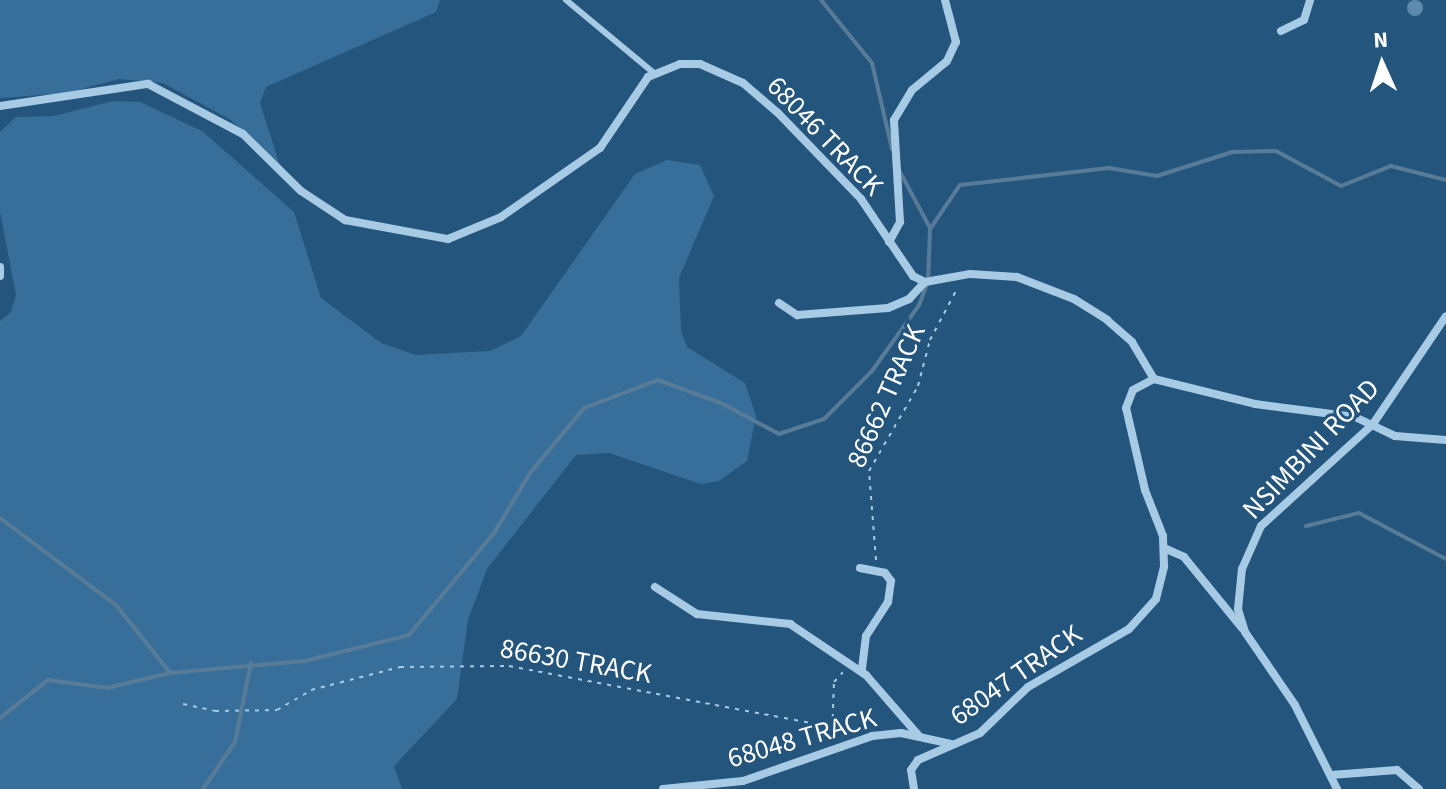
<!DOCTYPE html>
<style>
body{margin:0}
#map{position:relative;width:1446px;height:789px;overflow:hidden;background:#24557d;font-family:"Source Sans 3",sans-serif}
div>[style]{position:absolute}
.green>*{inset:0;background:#376f9a}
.stream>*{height:4px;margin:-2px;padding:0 2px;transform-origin:2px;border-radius:2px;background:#587c98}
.building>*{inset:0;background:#5d8aae}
.round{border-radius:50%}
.path>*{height:2px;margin-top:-1px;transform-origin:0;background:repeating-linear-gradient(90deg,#a8cbe5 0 4px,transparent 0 10px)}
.lane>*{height:6px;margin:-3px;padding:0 3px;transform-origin:3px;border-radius:3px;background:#a8cbe5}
.street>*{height:8px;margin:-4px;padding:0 4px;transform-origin:4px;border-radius:4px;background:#a8cbe5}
span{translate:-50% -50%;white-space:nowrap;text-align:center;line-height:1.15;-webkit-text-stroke:6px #24557d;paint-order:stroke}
.street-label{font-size:28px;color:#fff}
.north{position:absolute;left:1342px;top:24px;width:80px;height:80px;-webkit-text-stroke:6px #24557d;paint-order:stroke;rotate:357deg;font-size:22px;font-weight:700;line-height:32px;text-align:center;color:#fff}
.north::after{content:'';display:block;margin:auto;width:28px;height:36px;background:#fff;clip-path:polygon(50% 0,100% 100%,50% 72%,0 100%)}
</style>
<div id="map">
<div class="green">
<i style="clip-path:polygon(0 0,440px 0,436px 12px,266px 87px,260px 103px,280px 166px,231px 120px,163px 83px,119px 79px,67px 93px,0 98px)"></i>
<i style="clip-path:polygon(113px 101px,140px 102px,202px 131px,294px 212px,321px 298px,381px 343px,416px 355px,490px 351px,521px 336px,635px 174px,667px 160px,700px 165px,714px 196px,679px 278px,681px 331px,687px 347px,745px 383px,756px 416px,747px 461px,719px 481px,701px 484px,609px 453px,576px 455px,487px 569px,468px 620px,457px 699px,394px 766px,402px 789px,0 789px,0 321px,11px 312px,16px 295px,0 212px,0 132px,16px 117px,54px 116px)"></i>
</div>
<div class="stream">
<i style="left:821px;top:0;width:81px;rotate:51deg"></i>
<i style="left:872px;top:63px;width:88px;rotate:76.9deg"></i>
<i style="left:900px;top:172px;width:64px;rotate:61.8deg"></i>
<i style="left:0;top:518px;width:145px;rotate:36.9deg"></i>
<i style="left:116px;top:605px;width:87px;rotate:51.5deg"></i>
<i style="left:1306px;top:526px;width:55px;rotate:-13.8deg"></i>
<i style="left:1359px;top:513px;width:98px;rotate:27.9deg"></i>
<i style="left:0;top:718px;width:61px;rotate:-38.4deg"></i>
<i style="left:48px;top:680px;width:60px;rotate:7.7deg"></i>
<i style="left:107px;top:688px;width:65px;rotate:-13.4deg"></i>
<i style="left:170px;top:673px;width:136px;rotate:-5.1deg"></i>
<i style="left:305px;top:661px;width:107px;rotate:-14deg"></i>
<i style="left:409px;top:635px;width:133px;rotate:-50.2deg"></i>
<i style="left:494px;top:533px;width:70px;rotate:-59deg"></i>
<i style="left:530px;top:473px;width:85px;rotate:-50.3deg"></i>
<i style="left:584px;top:408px;width:79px;rotate:-20.7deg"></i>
<i style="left:658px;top:380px;width:67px;rotate:20.1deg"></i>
<i style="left:721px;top:403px;width:66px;rotate:28.1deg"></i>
<i style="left:779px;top:434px;width:47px;rotate:-18.4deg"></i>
<i style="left:824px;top:419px;width:68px;rotate:-45deg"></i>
<i style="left:872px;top:371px;width:81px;rotate:-54.5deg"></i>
<i style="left:919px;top:305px;width:25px;rotate:-69deg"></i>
<i style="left:928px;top:282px;width:53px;rotate:-87.8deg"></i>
<i style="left:930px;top:229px;width:53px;rotate:-55.7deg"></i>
<i style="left:960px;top:185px;width:150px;rotate:-6.5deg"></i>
<i style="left:1109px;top:168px;width:49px;rotate:9.5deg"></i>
<i style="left:1157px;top:176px;width:79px;rotate:-17.7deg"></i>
<i style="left:1232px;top:152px;width:44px;rotate:-1.3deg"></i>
<i style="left:1276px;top:151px;width:74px;rotate:28.3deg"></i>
<i style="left:1341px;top:186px;width:54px;rotate:-21.8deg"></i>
<i style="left:1391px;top:166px;width:57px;rotate:14.3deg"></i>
<i style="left:203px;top:789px;width:57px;rotate:-55.8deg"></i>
<i style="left:235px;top:742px;width:81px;rotate:-78.6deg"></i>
</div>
<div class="building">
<i class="round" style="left:1407px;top:0;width:16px;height:16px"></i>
</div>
<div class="path">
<i style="left:876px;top:560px;width:89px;rotate:-94.5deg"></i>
<i style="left:869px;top:471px;width:98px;rotate:-60deg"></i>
<i style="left:918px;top:386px;width:48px;rotate:-75.4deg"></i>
<i style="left:930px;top:340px;width:60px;rotate:-62.2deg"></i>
<i style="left:183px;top:704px;width:33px;rotate:12deg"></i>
<i style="left:215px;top:711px;width:62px;rotate:-0.9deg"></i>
<i style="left:277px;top:710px;width:39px;rotate:-30deg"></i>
<i style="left:311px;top:690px;width:92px;rotate:-14.5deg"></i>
<i style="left:400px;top:667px;width:109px;rotate:-0.5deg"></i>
<i style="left:509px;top:666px;width:349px;rotate:10.7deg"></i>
<i style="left:832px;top:738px;width:56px;rotate:-88deg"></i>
<i style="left:834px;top:682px;width:13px;rotate:-48deg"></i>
</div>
<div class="lane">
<i style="left:566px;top:0;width:116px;rotate:39.7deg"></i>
</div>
<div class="street">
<i style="left:1281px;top:31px;width:25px;rotate:-26deg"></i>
<i style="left:1304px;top:20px;width:21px;rotate:-73deg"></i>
<i style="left:0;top:106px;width:150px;rotate:-8.5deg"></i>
<i style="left:148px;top:84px;width:107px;rotate:27.8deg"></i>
<i style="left:243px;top:134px;width:81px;rotate:44.5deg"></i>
<i style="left:301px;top:191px;width:53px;rotate:33.4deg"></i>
<i style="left:345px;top:220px;width:105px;rotate:10.5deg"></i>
<i style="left:448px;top:239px;width:57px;rotate:-22.5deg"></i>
<i style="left:501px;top:217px;width:121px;rotate:-34.9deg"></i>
<i style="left:600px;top:148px;width:86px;rotate:-55.9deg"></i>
<i style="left:648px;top:77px;width:35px;rotate:-22deg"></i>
<i style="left:680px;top:64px;width:20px"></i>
<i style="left:700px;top:64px;width:47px;rotate:23.8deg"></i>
<i style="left:743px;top:83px;width:46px;rotate:40.6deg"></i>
<i style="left:778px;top:113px;width:120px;rotate:46deg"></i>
<i style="left:861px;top:199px;width:93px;rotate:56deg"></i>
<i style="left:913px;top:276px;width:13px;rotate:27deg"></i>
<i style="left:925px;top:282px;width:46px;rotate:-10.1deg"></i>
<i style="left:970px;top:274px;width:47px;rotate:3.7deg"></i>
<i style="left:1017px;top:277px;width:61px;rotate:21.1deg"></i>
<i style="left:1074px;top:299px;width:39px;rotate:32deg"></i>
<i style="left:1107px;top:320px;width:33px;rotate:41deg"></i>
<i style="left:1132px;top:342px;width:43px;rotate:59.3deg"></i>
<i style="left:1154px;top:379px;width:104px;rotate:13.9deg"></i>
<i style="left:1255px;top:404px;width:101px;rotate:7.4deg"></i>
<i style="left:1355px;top:417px;width:44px;rotate:25.4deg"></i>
<i style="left:1395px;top:436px;width:51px;rotate:4.5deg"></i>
<i style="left:889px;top:242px;width:23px;rotate:-61deg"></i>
<i style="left:900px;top:222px;width:102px;rotate:-93.4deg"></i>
<i style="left:894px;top:120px;width:35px;rotate:-59deg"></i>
<i style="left:912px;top:90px;width:45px;rotate:-39.6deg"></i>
<i style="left:947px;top:61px;width:21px;rotate:-65deg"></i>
<i style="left:956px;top:42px;width:43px;rotate:-104.7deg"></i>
<i style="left:0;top:267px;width:9px;rotate:90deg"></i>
<i style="left:779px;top:303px;width:22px;rotate:34deg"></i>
<i style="left:797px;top:315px;width:91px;rotate:-4.4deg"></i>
<i style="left:888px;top:308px;width:23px;rotate:-23deg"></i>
<i style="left:909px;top:299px;width:23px;rotate:-47deg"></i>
<i style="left:1164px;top:548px;width:22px;rotate:24deg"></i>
<i style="left:1184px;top:557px;width:92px;rotate:50.8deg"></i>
<i style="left:860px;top:568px;width:25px;rotate:11deg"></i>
<i style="left:885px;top:573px;width:10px;rotate:53deg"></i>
<i style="left:891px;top:581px;width:21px;rotate:98deg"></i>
<i style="left:888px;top:602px;width:40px;rotate:122.9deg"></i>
<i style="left:866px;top:636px;width:35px;rotate:97deg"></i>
<i style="left:655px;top:587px;width:50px;rotate:32.7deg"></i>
<i style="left:697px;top:614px;width:94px;rotate:6.1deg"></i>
<i style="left:790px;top:624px;width:92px;rotate:33.9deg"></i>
<i style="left:866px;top:675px;width:81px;rotate:49deg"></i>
<i style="left:1331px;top:775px;width:66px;rotate:-4.3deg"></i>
<i style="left:1397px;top:770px;width:29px;rotate:41deg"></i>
<i style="left:663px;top:789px;width:80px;rotate:-5.7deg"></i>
<i style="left:743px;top:781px;width:137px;rotate:-19.2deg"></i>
<i style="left:872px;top:736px;width:29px;rotate:-6deg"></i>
<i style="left:901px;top:733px;width:51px;rotate:12.4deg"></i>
<i style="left:914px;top:789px;width:19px;rotate:-99deg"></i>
<i style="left:911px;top:770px;width:12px;rotate:-55deg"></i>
<i style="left:918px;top:760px;width:68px;rotate:-23.5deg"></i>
<i style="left:980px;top:733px;width:66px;rotate:-43.8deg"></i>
<i style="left:1028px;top:687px;width:116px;rotate:-29.9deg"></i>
<i style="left:1129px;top:629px;width:40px;rotate:-48deg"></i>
<i style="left:1156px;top:599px;width:34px;rotate:-76deg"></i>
<i style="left:1164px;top:566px;width:30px;rotate:-92deg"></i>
<i style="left:1163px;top:536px;width:49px;rotate:-111.4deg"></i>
<i style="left:1145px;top:490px;width:84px;rotate:-103deg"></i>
<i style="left:1126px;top:408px;width:19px;rotate:-69deg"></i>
<i style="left:1133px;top:390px;width:24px;rotate:-28deg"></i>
<i style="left:1337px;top:789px;width:94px;rotate:-116.6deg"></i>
<i style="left:1295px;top:705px;width:88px;rotate:-124.4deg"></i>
<i style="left:1245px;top:632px;width:24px;rotate:-107deg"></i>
<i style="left:1238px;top:609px;width:40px;rotate:-84.3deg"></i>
<i style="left:1242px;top:569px;width:47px;rotate:-66.2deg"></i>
<i style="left:1261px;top:526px;width:151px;rotate:-42.3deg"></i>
<i style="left:1373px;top:424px;width:130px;rotate:-55.9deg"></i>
</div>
<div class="street-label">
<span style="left:825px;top:136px;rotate:46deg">68046 TRACK</span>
<span style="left:886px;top:396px;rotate:-66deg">86662 TRACK</span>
<span style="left:1311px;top:449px;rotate:-46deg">NSIMBINI ROAD</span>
<span style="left:576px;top:661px;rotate:10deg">86630 TRACK</span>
<span style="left:1016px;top:675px;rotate:-35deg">68047 TRACK</span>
<span style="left:802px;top:738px;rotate:-16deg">68048 TRACK</span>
</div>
<div class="north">N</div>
</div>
